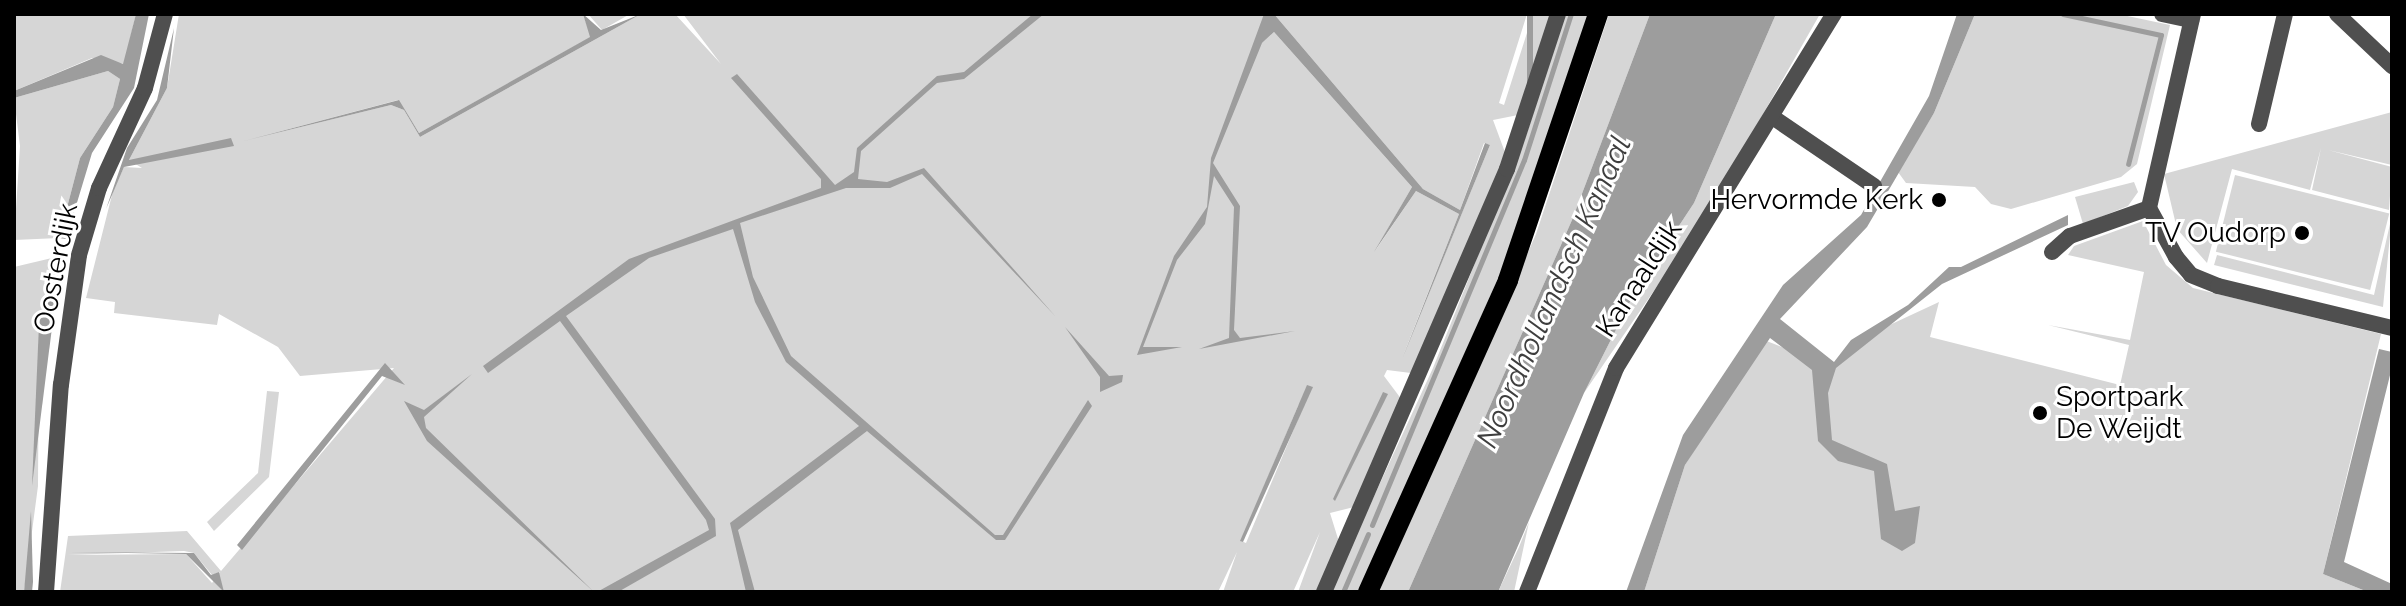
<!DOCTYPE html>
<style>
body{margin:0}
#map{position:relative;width:2406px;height:606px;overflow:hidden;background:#fff;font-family:Raleway,sans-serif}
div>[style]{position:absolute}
.green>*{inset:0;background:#d6d6d6;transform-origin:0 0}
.water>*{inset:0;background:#9d9d9d;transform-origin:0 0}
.stream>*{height:5px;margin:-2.5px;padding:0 2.5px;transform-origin:2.5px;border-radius:2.5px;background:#9d9d9d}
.minor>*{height:16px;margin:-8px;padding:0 8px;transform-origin:8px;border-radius:8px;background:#4f4f4f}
.tertiary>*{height:16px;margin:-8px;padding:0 8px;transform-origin:8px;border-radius:8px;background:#4f4f4f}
.primary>*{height:20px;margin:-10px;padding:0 10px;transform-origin:10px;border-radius:10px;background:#000}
.dots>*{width:22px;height:22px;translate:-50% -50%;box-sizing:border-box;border:4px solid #fff;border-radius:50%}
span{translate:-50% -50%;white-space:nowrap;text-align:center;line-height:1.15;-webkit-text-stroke:6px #fff;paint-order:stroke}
.poi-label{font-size:28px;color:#000}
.right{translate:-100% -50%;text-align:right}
.left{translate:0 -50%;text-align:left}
.street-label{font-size:28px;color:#000}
.water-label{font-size:30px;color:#3e3e3e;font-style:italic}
.frame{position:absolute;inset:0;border:16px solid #000;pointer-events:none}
</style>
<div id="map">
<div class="green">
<i style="clip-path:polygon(14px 14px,136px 14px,124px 64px,92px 58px,14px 91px)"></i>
<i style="clip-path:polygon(evenodd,179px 14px,583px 14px,591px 37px,419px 133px,398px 100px,244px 141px,391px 105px,404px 110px,420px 137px,641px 14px,675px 14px,721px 64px,683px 14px,1264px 14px,1262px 43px,1274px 32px,1412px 187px,1375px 251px,1416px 191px,1459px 214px,1403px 356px,1490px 145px,1484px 143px,1460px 210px,1423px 189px,1274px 14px,1527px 14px,1499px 103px,1504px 105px,1533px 14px,1552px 14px,1518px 115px,1493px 120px,1506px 155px,1411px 373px,1387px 370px,1384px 376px,1402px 400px,1354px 507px,1330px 513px,1339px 542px,1318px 592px,1298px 592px,1320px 532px,1293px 592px,1223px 592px,1237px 552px,1218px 592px,60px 592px,68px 536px,187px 531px,221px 571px,394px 368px,300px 376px,278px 347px,219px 314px,217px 325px,114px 313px,115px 302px,86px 298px,113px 191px,124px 167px,142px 168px,129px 160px,167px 88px,179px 14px,1312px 386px,1246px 543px,1241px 541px,1298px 406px,1312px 386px,179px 14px,184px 551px,194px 553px,212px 575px,220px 572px,212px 583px,186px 554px,67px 555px,184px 551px)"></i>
<i style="clip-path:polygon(588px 14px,630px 14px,602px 30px)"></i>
<i style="clip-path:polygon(1563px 14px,1590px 14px,1507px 258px,1359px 592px,1330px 592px,1433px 368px,1527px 133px)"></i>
<i style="clip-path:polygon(1609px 14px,1650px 14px,1572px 220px,1408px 592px,1379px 592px,1536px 234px)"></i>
<i style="clip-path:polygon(1776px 14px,1820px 14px,1705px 216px,1584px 393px,1634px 294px,1694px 203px)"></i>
<i style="clip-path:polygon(1975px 14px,2118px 14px,2170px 25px,2137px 164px,2121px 177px,2011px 209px,1991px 204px,1975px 187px,1906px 183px,1898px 172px,1934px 113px)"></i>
<i style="clip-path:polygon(108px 71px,120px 79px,113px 107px,80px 158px,59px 238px,14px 240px,20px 146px,14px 98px)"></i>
<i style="clip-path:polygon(2392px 112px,2392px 165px,2328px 150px,2392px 167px,2389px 210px,2312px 190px,2321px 148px,2310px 190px,2232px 169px,2207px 263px,2177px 229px,2164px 174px)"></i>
<i style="left:2235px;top:175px;width:159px;height:79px;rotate:14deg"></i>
<i style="clip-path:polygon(2134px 182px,2138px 192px,2128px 206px,2083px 224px,2075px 197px)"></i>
<i style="clip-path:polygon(2392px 215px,2383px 307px,2214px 265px,2217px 255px,2374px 295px)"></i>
<i style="clip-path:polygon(2143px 221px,2166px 265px,2193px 288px,2381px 334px,2323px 574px,2368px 592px,1644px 592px,1685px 465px,1764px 340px,1835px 368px,1881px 329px,1939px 302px,1930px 337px,2120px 385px,2129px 345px,2048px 325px,2130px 340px,2144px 272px,2068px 255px,2074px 246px)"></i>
<i style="clip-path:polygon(52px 258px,39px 324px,38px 486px,24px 592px,14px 592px,14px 267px)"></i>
<i style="clip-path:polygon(267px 391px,279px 392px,269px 477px,214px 531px,207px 522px,258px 473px)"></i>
<i style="clip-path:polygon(1529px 522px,1514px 592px,1498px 592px,1519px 547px)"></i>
</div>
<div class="water">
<i style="clip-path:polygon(136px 14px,149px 14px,134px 88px,92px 153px,66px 239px,59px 238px,80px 158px,113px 107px,120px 79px,108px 71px,14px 98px,14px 91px,101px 55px,123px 64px)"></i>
<i style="clip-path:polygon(583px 14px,601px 30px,641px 14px,420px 137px,404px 110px,391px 105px,244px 141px,399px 100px,419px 133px,590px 37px)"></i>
<i style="clip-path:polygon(1033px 14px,1044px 14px,964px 79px,937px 83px,861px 151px,858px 179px,887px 182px,924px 168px,1056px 317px,922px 174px,890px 188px,846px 188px,740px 223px,753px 277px,791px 356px,995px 535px,1003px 535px,1088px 400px,1092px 406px,1005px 540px,996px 540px,867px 431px,738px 530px,755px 592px,746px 592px,730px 523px,859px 426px,786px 362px,755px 302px,733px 229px,649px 258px,566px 316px,715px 519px,716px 536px,618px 592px,597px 592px,709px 530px,706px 520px,560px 321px,488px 373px,483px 366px,629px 259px,821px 188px,821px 179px,731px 78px,737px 74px,835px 185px,854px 172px,857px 148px,937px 76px,964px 72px)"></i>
<i style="clip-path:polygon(1264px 14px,1274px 14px,1423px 189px,1460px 210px,1485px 143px,1490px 145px,1403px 357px,1459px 214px,1416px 191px,1374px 252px,1412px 187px,1274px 32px,1262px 43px,1213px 163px,1240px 206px,1234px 330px,1240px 338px,1295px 331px,1199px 349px,1229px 338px,1234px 207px,1214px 176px,1205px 224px,1177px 260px,1143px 347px,1182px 347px,1137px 355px,1174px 256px,1207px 207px,1211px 158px)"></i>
<i style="left:1527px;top:14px;width:6px;height:94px"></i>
<i style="clip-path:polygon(1650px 14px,1776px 14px,1694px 203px,1634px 294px,1584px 393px,1498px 592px,1408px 592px,1572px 220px)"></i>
<i style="clip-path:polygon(1957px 14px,1975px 14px,1934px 113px,1867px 227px,1780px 319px,1834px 362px,1851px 340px,1908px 305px,1949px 267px,1961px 267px,2068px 215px,2068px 225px,1942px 284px,1836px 368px,1828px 393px,1832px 440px,1887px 464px,1895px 511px,1920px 506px,1915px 543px,1902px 551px,1881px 539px,1874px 471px,1838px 461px,1818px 441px,1812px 370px,1770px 338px,1685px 465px,1644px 592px,1626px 592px,1683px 435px,1783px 285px,1861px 215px,1929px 96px)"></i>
<i style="clip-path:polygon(174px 28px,167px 88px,129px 160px,231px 138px,234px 146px,124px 167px,106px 209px,127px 148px,157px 100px)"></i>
<i style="clip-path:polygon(54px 264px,60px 264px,32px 486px,39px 324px)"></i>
<i style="clip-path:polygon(1065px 327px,1109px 376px,1123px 375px,1122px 382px,1100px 392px,1100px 377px)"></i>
<i style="clip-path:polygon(2379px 349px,2392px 352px,2392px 367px,2344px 562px,2392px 584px,2392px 592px,2368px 592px,2323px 574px)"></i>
<i style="clip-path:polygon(385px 363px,405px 385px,382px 376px,242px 550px,237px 545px)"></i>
<i style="clip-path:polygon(472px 374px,424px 417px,426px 428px,594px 592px,427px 441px,404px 401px,424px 410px)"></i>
<i style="clip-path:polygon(1307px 385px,1313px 387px,1243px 542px,1240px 541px)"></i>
<i style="clip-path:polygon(1383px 392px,1388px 394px,1335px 501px,1333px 499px)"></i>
<i style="clip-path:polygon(31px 511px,33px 582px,32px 592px,24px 592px)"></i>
<i style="clip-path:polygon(69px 552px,194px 553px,211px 575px,219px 572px,224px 592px,186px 554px)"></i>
</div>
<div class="stream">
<i style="left:2063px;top:14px;width:100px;rotate:12.1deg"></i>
<i style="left:2161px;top:35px;width:133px;rotate:104.3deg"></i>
<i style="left:1372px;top:525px;width:395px;rotate:-67.4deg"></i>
<i style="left:1524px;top:160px;width:153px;rotate:-72.2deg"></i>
<i style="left:1343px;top:592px;width:63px;rotate:-66.7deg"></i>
</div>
<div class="minor">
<i style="left:2162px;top:14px;width:30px;rotate:12deg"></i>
<i style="left:2193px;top:14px;width:199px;rotate:102.8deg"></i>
<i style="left:2149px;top:208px;width:56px;rotate:61.1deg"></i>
<i style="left:2176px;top:257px;width:23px;rotate:50deg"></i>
<i style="left:2191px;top:275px;width:29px;rotate:22deg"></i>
<i style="left:2218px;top:286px;width:179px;rotate:13.6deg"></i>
<i style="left:2337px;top:14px;width:76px;rotate:43.4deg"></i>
<i style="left:1774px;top:118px;width:121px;rotate:34.2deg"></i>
<i style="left:2259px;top:124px;width:113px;rotate:-76.7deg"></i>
<i style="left:2052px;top:252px;width:24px;rotate:-42deg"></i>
<i style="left:2070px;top:236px;width:84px;rotate:-19.5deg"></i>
<i style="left:46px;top:592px;width:208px;rotate:-85.9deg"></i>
<i style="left:61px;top:385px;width:131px;rotate:-82.1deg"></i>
<i style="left:79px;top:255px;width:70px;rotate:-73.4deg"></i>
<i style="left:99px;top:188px;width:110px;rotate:-65.3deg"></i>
<i style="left:145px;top:88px;width:77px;rotate:-74.9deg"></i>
<i style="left:1324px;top:592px;width:461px;rotate:-66.6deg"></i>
<i style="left:1507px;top:169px;width:163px;rotate:-71.8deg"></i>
</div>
<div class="tertiary">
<i style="left:1527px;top:592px;width:241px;rotate:-68.3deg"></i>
<i style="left:1616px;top:368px;width:416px;rotate:-58.4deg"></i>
</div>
<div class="primary">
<i style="left:1368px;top:592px;width:342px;rotate:-65.8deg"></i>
<i style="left:1508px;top:280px;width:281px;rotate:-71.3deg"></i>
</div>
<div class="dots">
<i style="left:1939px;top:200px;background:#000"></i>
<i style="left:2302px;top:233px;background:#000"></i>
<i style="left:2040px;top:413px;background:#000"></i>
</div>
<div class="poi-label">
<span class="right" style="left:1923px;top:200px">Hervormde Kerk</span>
<span class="right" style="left:2286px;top:233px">TV Oudorp</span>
<span class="left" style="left:2056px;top:413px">Sportpark<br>De Weijdt</span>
</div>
<div class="street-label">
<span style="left:56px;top:268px;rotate:-79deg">Oosterdijk</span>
<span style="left:1639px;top:279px;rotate:-57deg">Kanaaldijk</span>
</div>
<div class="water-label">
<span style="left:1554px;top:292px;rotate:-66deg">Noordhollandsch Kanaal</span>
</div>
<div class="frame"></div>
</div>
